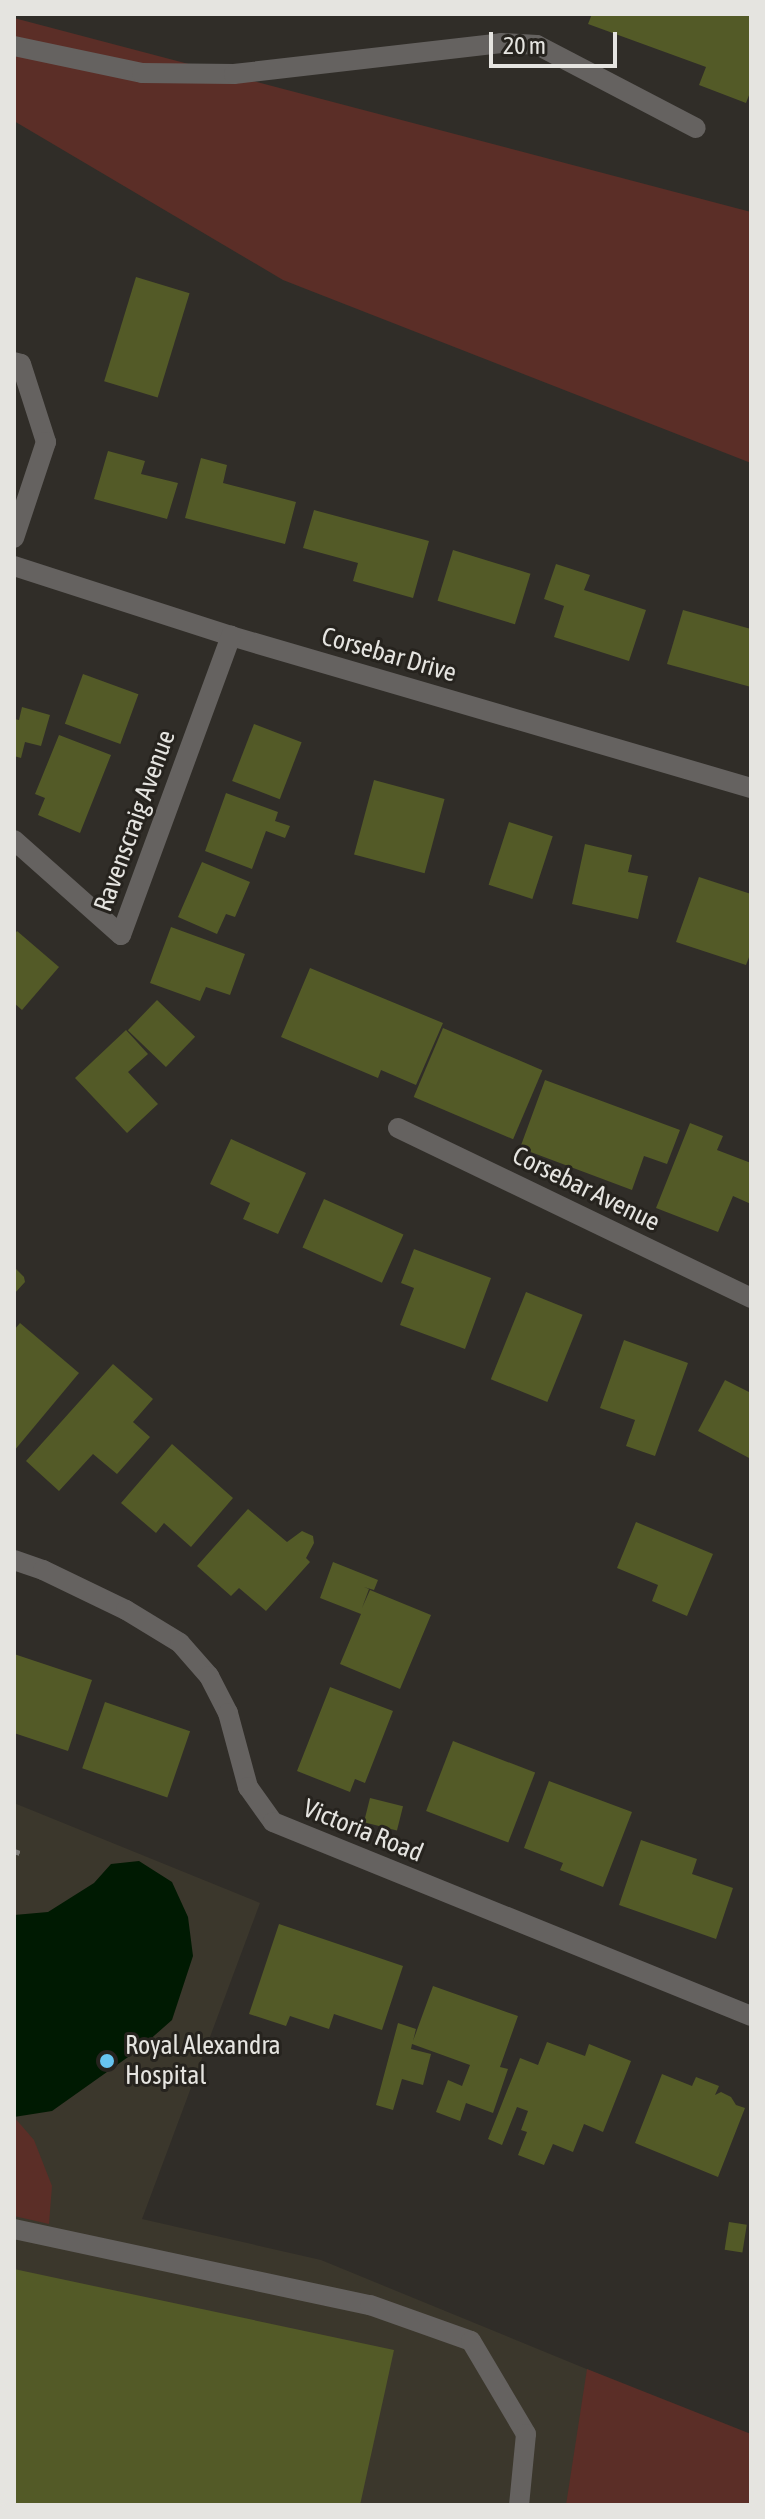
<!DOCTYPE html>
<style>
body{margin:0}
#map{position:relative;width:765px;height:2519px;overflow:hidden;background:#302d28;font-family:"Asap Condensed",sans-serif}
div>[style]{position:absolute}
.built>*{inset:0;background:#3b372c}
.green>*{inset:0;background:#5b2e27}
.water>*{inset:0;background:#001a02}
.building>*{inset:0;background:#535a27;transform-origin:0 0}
.path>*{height:5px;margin-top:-2.5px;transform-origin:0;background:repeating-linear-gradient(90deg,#7a7874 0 6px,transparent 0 10px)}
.lane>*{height:20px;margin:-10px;padding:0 10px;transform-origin:10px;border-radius:10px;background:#656260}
.street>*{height:20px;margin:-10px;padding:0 10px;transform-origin:10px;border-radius:10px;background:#656260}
.dots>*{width:22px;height:22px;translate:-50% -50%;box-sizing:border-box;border:4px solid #26231e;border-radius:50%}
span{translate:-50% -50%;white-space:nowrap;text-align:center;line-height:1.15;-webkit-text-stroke:6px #26231e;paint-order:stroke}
.street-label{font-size:26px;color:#e5e4e0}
.poi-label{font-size:26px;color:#e5e4e0}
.left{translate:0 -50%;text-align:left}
.frame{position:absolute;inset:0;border:16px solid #e5e4e0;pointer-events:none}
.scale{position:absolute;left:489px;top:32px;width:128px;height:36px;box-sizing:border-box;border:4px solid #e5e4e0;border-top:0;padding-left:10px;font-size:24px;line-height:28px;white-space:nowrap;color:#e5e4e0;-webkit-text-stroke:6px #26231e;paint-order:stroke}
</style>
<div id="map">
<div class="built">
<i style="clip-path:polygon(14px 1803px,260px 1903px,142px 2219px,321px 2260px,679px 2407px,751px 2505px,14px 2505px)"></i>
</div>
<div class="green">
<i style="clip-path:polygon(14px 18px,751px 212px,751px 463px,283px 280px,14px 121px)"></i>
<i style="clip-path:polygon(14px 2117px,34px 2140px,52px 2186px,49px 2224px,14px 2216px)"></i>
<i style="clip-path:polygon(587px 2369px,751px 2434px,751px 2505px,566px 2505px)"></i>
</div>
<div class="water">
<i style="clip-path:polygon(139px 1861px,172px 1882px,188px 1917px,193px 1956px,172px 2020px,138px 2050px,52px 2111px,14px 2117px,14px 1915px,48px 1912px,94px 1883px,111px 1864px)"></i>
</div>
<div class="building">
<i style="clip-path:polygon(592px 14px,751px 14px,751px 90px,746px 103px,699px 85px,706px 67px,588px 24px)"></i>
<i style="left:136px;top:277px;width:56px;height:109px;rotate:17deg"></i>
<i style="clip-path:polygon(108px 451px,145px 461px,141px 474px,178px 483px,167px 519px,94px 499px)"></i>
<i style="clip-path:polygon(201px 458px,227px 465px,223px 483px,296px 502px,285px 544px,185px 518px)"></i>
<i style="clip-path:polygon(314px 510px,429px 541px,413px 598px,353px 581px,358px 563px,303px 548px)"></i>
<i style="left:453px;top:550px;width:81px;height:53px;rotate:17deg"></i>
<i style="clip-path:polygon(556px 564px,590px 575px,584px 590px,646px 610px,629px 661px,554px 637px,564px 606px,544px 599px)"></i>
<i style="clip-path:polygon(683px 610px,751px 629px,751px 687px,667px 664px)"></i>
<i style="left:83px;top:674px;width:59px;height:53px;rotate:20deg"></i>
<i style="clip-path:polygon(22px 707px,50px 715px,41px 746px,25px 742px,21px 758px,14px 756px,14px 719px,19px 720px)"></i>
<i style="left:254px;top:724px;width:51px;height:61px;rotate:21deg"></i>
<i style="clip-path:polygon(59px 735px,111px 755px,80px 833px,38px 815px,45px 798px,35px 794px)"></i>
<i style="left:374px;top:780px;width:73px;height:77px;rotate:15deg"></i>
<i style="clip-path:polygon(226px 793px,278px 812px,275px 821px,290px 826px,285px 838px,266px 831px,252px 869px,205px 851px)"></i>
<i style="left:509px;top:822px;width:46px;height:66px;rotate:18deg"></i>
<i style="clip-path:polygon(585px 844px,632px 855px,628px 872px,648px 876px,638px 919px,572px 904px)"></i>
<i style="clip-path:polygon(202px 862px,250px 882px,235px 917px,226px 914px,217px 934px,178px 917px)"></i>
<i style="clip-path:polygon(699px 877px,751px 894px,751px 952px,746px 965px,676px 942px)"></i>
<i style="clip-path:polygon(171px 927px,245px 954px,230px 995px,206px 987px,200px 1001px,150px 983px)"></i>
<i style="clip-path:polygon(17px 931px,59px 967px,22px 1010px,14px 1003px,14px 935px)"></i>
<i style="clip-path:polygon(310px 968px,443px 1023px,416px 1085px,381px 1070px,378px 1078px,281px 1037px)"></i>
<i style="left:157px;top:1000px;width:53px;height:42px;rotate:44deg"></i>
<i style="left:443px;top:1028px;width:108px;height:75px;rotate:23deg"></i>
<i style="clip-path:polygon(126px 1030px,148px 1054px,128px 1072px,158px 1104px,127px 1133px,75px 1078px)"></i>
<i style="clip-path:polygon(545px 1080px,680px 1130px,667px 1164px,644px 1156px,632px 1190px,520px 1148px)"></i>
<i style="clip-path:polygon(690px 1123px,723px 1136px,717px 1150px,751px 1163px,751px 1204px,733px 1196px,718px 1232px,656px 1208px)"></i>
<i style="clip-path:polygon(231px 1139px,306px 1173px,278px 1234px,243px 1219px,250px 1203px,210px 1184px)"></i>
<i style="left:324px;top:1199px;width:87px;height:53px;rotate:24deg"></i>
<i style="clip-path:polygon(414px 1249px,491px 1278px,465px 1349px,400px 1325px,414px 1288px,401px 1283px)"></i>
<i style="clip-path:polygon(14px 1267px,24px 1277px,25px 1282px,14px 1294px)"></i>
<i style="left:526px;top:1292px;width:61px;height:94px;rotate:22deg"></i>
<i style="clip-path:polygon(20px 1323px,79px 1373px,14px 1451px,14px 1330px)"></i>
<i style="clip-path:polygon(624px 1340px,688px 1363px,655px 1456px,626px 1446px,635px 1420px,600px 1408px)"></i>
<i style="clip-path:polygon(113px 1364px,153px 1399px,133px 1422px,150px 1437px,117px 1474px,93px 1454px,59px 1491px,26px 1461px)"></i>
<i style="clip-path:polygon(725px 1380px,751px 1393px,751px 1459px,698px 1431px)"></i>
<i style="clip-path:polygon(172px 1444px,233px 1498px,191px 1547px,164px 1523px,156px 1533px,121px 1503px)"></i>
<i style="clip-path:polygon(248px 1509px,287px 1542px,302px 1531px,313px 1536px,314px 1543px,306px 1558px,310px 1562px,266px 1611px,239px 1588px,231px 1596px,197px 1566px)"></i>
<i style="clip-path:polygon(636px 1522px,713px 1554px,687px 1616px,652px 1601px,658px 1585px,617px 1568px)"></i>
<i style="clip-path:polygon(333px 1562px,378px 1580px,374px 1590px,364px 1587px,369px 1589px,362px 1608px,370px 1590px,431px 1615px,400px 1689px,340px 1664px,361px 1614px,320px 1598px)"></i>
<i style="clip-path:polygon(14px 1654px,92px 1680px,68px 1751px,14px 1733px)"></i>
<i style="clip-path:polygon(330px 1687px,393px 1711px,365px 1783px,355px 1779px,350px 1792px,297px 1771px)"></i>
<i style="left:105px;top:1702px;width:90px;height:70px;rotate:19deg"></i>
<i style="left:453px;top:1741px;width:88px;height:75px;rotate:21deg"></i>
<i style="clip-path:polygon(549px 1781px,632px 1812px,603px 1887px,560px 1870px,563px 1863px,524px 1848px)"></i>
<i style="left:370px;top:1798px;width:34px;height:25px;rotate:14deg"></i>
<i style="clip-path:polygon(641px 1840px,697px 1859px,692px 1874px,733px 1888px,716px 1939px,619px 1905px)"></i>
<i style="clip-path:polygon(279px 1924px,403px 1966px,382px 2030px,334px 2014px,329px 2029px,290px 2016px,286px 2026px,249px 2014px)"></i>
<i style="clip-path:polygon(433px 1986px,518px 2016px,500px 2067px,508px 2069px,493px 2113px,466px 2103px,460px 2121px,436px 2112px,448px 2080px,462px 2086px,470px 2065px,412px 2044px,411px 2049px,431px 2054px,423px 2085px,402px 2079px,393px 2110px,376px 2105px,398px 2023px,416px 2029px,413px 2041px)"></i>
<i style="clip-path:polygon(547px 2042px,585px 2056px,589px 2044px,631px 2061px,603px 2132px,584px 2124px,573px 2152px,553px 2144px,544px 2165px,518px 2155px,527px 2132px,521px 2130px,528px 2111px,517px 2107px,502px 2145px,488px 2139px,520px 2058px,538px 2065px)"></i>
<i style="clip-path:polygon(662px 2074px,692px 2086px,696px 2077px,719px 2086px,715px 2095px,721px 2092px,731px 2097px,736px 2105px,745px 2108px,718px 2177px,635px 2143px)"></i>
<i style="left:729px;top:2222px;width:18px;height:28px;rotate:9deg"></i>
<i style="clip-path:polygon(14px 2269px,394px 2350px,360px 2505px,14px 2505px)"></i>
</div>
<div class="path">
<i style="left:14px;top:1851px;width:6px;rotate:18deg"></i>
</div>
<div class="lane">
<i style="left:14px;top:2229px;width:364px;rotate:12.1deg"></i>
<i style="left:370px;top:2305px;width:107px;rotate:19.6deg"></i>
<i style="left:471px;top:2341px;width:108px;rotate:59.4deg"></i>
<i style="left:526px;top:2434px;width:71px;rotate:95.6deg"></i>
</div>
<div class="street">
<i style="left:14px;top:46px;width:131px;rotate:11.9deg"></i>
<i style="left:142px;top:73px;width:92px;rotate:0.6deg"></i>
<i style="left:234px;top:74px;width:269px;rotate:-6.6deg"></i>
<i style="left:501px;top:43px;width:36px;rotate:3deg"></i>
<i style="left:537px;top:45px;width:179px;rotate:27.6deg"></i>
<i style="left:14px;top:362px;width:7px;rotate:16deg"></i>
<i style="left:21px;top:364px;width:82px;rotate:72.2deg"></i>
<i style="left:46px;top:442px;width:101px;rotate:108.4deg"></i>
<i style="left:14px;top:566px;width:228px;rotate:17.9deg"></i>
<i style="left:231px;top:636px;width:542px;rotate:16.29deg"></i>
<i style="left:14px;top:840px;width:143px;rotate:41.6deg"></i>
<i style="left:121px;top:935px;width:319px;rotate:-69.8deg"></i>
<i style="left:398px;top:1128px;width:392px;rotate:25.7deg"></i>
<i style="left:14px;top:1560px;width:31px;rotate:19deg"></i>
<i style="left:43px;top:1570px;width:92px;rotate:25.7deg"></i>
<i style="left:126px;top:1610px;width:63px;rotate:31.4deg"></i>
<i style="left:180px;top:1643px;width:44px;rotate:48.7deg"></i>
<i style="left:209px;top:1676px;width:42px;rotate:62.8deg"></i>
<i style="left:228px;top:1713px;width:77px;rotate:74.9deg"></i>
<i style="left:248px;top:1787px;width:43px;rotate:54.5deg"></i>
<i style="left:273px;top:1822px;width:516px;rotate:22.09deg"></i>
</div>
<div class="dots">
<i style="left:107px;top:2061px;background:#67c4f0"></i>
</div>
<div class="street-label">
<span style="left:389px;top:655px;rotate:16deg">Corsebar Drive</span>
<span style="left:135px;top:821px;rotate:-70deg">Ravenscraig Avenue</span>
<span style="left:586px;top:1189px;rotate:26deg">Corsebar Avenue</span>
<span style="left:363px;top:1831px;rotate:22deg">Victoria Road</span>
</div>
<div class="poi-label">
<span class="left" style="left:125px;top:2061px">Royal Alexandra<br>Hospital</span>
</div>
<div class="frame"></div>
<div class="scale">20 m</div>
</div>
